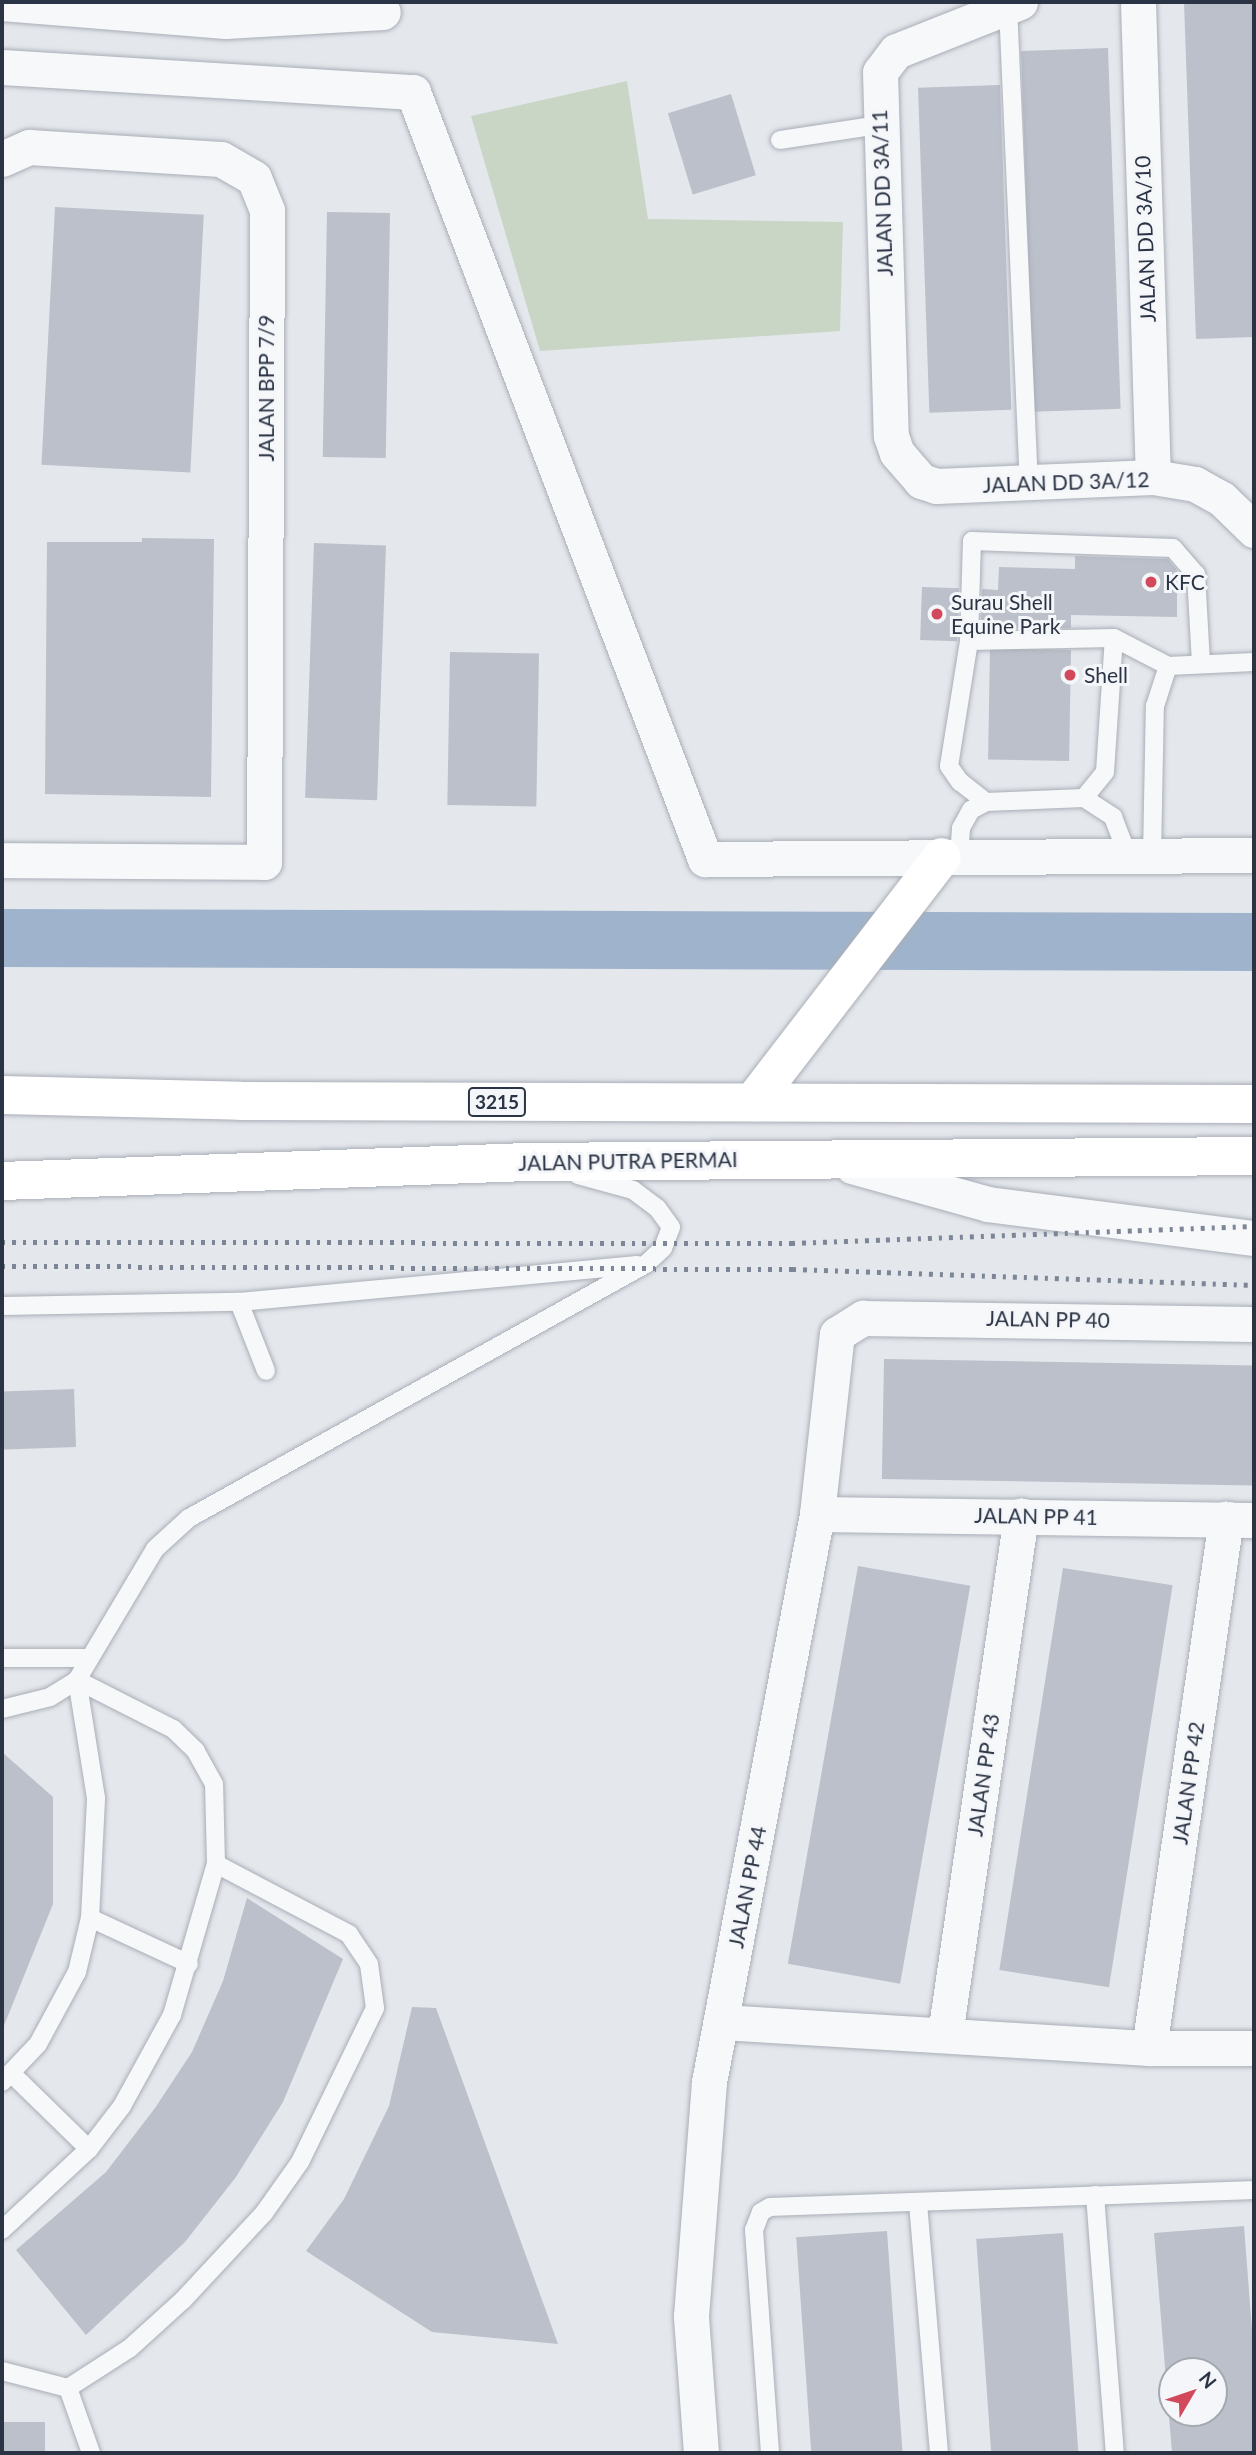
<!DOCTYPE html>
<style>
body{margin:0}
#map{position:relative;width:1256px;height:2455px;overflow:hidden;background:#e4e7ec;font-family:Lato,sans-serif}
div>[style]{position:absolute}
.green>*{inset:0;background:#c9d6c5}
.river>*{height:58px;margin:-29px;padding:0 29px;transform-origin:29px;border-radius:29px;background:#9fb4cc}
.building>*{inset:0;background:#bbc0ca;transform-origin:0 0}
.roads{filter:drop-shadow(0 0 2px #a9aeb7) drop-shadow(0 0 2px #a9aeb7)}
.service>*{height:18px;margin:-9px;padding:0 9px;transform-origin:9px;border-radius:9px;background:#f7f8fa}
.minor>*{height:35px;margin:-17.5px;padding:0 17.5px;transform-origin:17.5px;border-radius:17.5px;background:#f7f8fa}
.primary>*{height:38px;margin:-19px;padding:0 19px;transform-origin:19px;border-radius:19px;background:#fff}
.rail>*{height:5px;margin-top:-2.5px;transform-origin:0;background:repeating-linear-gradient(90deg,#7d8696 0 3.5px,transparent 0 10.5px)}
.dots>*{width:19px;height:19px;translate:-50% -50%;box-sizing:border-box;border:4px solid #f4f6f9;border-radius:50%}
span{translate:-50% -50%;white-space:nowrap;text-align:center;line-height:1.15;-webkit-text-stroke:6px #f4f6f9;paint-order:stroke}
.shield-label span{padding:2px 5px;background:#f4f6f9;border:2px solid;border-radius:5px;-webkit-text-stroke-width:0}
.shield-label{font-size:19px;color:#2b3445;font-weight:700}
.street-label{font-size:21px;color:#2b3445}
.poi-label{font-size:21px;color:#2b3445}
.left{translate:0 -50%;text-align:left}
.frame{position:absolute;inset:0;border:4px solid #2b3445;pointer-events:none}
.north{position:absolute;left:1158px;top:2357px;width:70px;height:70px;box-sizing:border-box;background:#f4f6f9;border:2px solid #a4a8b1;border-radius:50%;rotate:51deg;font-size:19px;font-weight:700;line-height:28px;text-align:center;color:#2b3445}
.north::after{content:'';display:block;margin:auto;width:24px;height:32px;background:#d1495b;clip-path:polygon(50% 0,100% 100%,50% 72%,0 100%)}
</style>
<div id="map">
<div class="green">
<i style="clip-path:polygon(627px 81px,648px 219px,843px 222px,840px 331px,540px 351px,471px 116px)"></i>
</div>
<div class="river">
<i style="left:2px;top:938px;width:1252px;rotate:0.18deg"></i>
</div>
<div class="building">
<i style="clip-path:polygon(1184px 2px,1254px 2px,1254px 337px,1196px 339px)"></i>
<i style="left:1108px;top:48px;width:361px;height:87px;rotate:88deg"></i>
<i style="left:1000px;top:85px;width:325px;height:82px;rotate:88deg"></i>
<i style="left:731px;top:94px;width:85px;height:66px;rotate:73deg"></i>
<i style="left:55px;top:207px;width:149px;height:258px;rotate:3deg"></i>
<i style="left:327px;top:212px;width:63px;height:245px;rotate:1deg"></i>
<i style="clip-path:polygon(142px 538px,214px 539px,211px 797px,45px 794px,47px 542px,142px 542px)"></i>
<i style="left:314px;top:543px;width:72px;height:255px;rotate:2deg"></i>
<i style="clip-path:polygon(1075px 556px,1168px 559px,1177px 570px,1177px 617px,1071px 615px,1071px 628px,981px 629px,982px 589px,998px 590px,999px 567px,1075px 569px)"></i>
<i style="left:922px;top:587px;width:37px;height:53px;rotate:2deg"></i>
<i style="left:1071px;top:650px;width:111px;height:81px;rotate:91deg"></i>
<i style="left:450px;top:652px;width:89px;height:153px;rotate:1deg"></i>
<i style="left:884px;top:1359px;width:370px;height:120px;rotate:1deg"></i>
<i style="left:74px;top:1389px;width:58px;height:72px;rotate:88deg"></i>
<i style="left:858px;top:1566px;width:114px;height:404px;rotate:10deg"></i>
<i style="left:1063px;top:1568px;width:111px;height:407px;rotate:9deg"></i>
<i style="clip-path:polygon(2px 1752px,53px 1797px,53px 1904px,3px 2028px)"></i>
<i style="clip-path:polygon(247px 1898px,343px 1959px,283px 2102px,236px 2177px,185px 2242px,86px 2335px,16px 2250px,106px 2172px,155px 2108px,192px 2052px,223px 1981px)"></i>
<i style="clip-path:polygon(412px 2007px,436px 2008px,558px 2344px,432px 2332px,306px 2251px,344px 2199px,389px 2106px)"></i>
<i style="clip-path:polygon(evenodd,1244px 2226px,1254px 2356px,1254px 2453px,1172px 2453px,1154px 2233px,1244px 2226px,1172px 2371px,1214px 2371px,1214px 2413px,1172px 2413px,1172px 2371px)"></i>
<i style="left:887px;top:2231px;width:223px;height:91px;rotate:86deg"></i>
<i style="left:1063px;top:2233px;width:221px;height:87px;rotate:86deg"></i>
<i style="left:2px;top:2422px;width:43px;height:31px"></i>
</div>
<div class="roads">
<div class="service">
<i style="left:1008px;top:6px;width:476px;rotate:87.5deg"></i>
<i style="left:780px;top:140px;width:100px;rotate:-8.6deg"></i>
<i style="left:969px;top:641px;width:145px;rotate:-1.2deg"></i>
<i style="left:1114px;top:638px;width:61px;rotate:27.4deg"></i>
<i style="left:1168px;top:666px;width:86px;rotate:-2.7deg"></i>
<i style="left:1084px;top:798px;width:33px;rotate:-51deg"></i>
<i style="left:1105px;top:772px;width:134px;rotate:-86.2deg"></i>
<i style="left:986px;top:802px;width:33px;rotate:-142deg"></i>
<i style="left:960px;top:782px;width:19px;rotate:-125deg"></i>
<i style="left:949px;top:766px;width:127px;rotate:-80.9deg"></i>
<i style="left:969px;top:641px;width:100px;rotate:-88.3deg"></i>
<i style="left:972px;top:541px;width:201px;rotate:2deg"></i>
<i style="left:1173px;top:548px;width:35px;rotate:49deg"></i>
<i style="left:1196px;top:574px;width:89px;rotate:86.8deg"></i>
<i style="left:1152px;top:856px;width:150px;rotate:-88.9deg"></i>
<i style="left:1155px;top:706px;width:42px;rotate:-72deg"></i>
<i style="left:959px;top:857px;width:29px;rotate:-86deg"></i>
<i style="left:961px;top:828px;width:21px;rotate:-61deg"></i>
<i style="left:971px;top:810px;width:17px;rotate:-28deg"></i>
<i style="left:986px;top:802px;width:98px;rotate:-2.3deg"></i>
<i style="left:1084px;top:798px;width:35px;rotate:33deg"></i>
<i style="left:1113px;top:817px;width:42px;rotate:69deg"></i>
<i style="left:239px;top:1302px;width:74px;rotate:68.6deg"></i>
<i style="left:2px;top:1306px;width:237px;rotate:-1deg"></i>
<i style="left:239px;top:1302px;width:400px;rotate:-5.3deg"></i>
<i style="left:2px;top:1658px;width:88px"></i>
<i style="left:2px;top:1709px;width:49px;rotate:-14deg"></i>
<i style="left:50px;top:1697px;width:32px;rotate:-32deg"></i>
<i style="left:77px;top:1680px;width:152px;rotate:-59.2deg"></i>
<i style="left:155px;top:1549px;width:46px;rotate:-42.4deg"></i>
<i style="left:189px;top:1518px;width:523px;rotate:-29.07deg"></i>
<i style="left:646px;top:1264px;width:23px;rotate:-43deg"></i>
<i style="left:663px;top:1248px;width:22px;rotate:-69deg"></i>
<i style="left:671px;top:1227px;width:24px;rotate:-126deg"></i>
<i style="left:657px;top:1208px;width:30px;rotate:-143deg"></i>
<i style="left:633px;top:1190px;width:57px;rotate:-164.7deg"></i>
<i style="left:90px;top:1918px;width:109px;rotate:24.9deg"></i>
<i style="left:11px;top:2073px;width:109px;rotate:44.3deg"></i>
<i style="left:2px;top:2082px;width:52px;rotate:-46.5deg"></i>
<i style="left:38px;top:2044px;width:82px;rotate:-61.6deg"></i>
<i style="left:77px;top:1972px;width:56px;rotate:-76.5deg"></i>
<i style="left:90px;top:1918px;width:120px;rotate:-87.1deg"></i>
<i style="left:96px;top:1798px;width:120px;rotate:-99.1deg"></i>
<i style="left:1095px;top:2195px;width:259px;rotate:85.6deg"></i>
<i style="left:918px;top:2203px;width:251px;rotate:85.2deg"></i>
<i style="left:2px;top:2230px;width:119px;rotate:-43deg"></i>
<i style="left:89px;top:2149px;width:54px;rotate:-52.5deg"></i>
<i style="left:122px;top:2106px;width:104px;rotate:-61.2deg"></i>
<i style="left:172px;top:2015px;width:157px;rotate:-73.8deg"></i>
<i style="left:2px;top:2371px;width:68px;rotate:14.4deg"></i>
<i style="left:68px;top:2388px;width:74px;rotate:-32.8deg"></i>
<i style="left:130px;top:2348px;width:72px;rotate:-42.2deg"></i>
<i style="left:183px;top:2300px;width:119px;rotate:-47deg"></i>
<i style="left:264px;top:2213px;width:62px;rotate:-54.8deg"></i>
<i style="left:300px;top:2162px;width:171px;rotate:-64deg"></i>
<i style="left:375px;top:2008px;width:44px;rotate:-97.8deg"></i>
<i style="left:369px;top:1964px;width:36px;rotate:-124deg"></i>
<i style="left:349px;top:1934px;width:150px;rotate:-152.2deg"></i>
<i style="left:216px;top:1864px;width:80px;rotate:-91.4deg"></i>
<i style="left:214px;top:1784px;width:38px;rotate:-119deg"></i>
<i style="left:196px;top:1751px;width:32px;rotate:-136deg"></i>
<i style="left:173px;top:1729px;width:108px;rotate:-153deg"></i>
<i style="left:68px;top:2388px;width:69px;rotate:70.5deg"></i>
<i style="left:770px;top:2453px;width:224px;rotate:-94.1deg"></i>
<i style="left:754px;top:2230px;width:19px;rotate:-69deg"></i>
<i style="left:761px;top:2212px;width:10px;rotate:-29deg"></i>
<i style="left:770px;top:2207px;width:484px;rotate:-2deg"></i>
</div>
<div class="minor">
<i style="left:1020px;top:2px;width:133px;rotate:158.4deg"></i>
<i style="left:896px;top:51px;width:26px;rotate:127deg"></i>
<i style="left:880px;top:72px;width:364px;rotate:88.3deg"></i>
<i style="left:891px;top:436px;width:18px;rotate:71deg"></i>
<i style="left:897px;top:453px;width:37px;rotate:49deg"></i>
<i style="left:921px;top:481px;width:16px;rotate:18deg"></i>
<i style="left:936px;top:486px;width:217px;rotate:-2.4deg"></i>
<i style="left:1153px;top:477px;width:43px;rotate:9.5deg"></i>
<i style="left:1195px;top:484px;width:31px;rotate:29deg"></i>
<i style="left:1222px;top:499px;width:45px;rotate:44.1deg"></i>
<i style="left:1138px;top:2px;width:475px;rotate:88.2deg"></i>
<i style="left:2px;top:3px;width:224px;rotate:4.6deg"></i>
<i style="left:225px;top:21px;width:158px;rotate:-3.3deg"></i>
<i style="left:2px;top:67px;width:412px;rotate:3.5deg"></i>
<i style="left:413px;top:92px;width:821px;rotate:69.16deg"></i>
<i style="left:705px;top:859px;width:549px;rotate:-0.42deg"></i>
<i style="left:2px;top:159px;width:30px;rotate:-24deg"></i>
<i style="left:29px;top:147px;width:192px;rotate:3.6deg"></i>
<i style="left:221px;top:159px;width:38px;rotate:30deg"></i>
<i style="left:254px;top:178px;width:35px;rotate:68deg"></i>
<i style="left:267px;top:211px;width:651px;rotate:90.26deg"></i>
<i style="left:264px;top:862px;width:262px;rotate:-179.6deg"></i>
<i style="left:852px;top:1166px;width:141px;rotate:15.6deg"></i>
<i style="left:988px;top:1204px;width:268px;rotate:7.3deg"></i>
<i style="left:817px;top:1514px;width:437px;rotate:0.8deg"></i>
<i style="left:722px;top:2022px;width:428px;rotate:3.5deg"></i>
<i style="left:1149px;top:2048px;width:105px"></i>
<i style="left:945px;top:2034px;width:524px;rotate:-81.65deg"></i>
<i style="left:1149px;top:2048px;width:535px;rotate:-81.72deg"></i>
<i style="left:701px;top:2453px;width:137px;rotate:-94.2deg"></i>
<i style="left:691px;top:2316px;width:235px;rotate:-85.6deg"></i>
<i style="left:709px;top:2082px;width:578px;rotate:-79.23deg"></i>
<i style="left:817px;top:1514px;width:181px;rotate:-83.7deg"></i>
<i style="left:837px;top:1334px;width:31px;rotate:-32deg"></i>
<i style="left:863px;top:1318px;width:391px;rotate:0.9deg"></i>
</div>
<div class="primary">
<i style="left:2px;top:1095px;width:239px;rotate:1.4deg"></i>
<i style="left:241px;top:1101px;width:1013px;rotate:0.17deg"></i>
<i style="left:753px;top:1102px;width:309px;rotate:-52.4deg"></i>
<i style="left:2px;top:1181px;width:526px;rotate:-2.07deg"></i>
<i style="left:528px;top:1162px;width:726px;rotate:-0.47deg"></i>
</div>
</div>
<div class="rail">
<i style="left:2px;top:1242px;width:790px;rotate:0.07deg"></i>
<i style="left:792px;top:1243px;width:462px;rotate:-2.1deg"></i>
<i style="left:2px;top:1266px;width:791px;rotate:0.22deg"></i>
<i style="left:793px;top:1269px;width:461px;rotate:2deg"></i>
</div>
<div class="dots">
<i style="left:1151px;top:582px;background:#d1495b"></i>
<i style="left:937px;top:614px;background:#d1495b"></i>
<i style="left:1070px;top:675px;background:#d1495b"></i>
</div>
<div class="shield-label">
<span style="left:497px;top:1102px">3215</span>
</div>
<div class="street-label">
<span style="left:882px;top:193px;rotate:-92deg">JALAN DD 3A/11</span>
<span style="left:1145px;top:239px;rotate:-92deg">JALAN DD 3A/10</span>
<span style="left:266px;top:388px;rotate:-90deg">JALAN BPP 7/9</span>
<span style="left:1066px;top:482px;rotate:-2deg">JALAN DD 3A/12</span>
<span style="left:628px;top:1161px;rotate:-1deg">JALAN PUTRA PERMAI</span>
<span style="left:1048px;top:1319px;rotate:1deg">JALAN PP 40</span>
<span style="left:1036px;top:1516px;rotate:1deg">JALAN PP 41</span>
<span style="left:983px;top:1775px;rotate:-82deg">JALAN PP 43</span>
<span style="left:1188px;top:1783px;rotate:-82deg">JALAN PP 42</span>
<span style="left:747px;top:1887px;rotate:-79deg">JALAN PP 44</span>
</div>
<div class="poi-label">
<span class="left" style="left:1165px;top:582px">KFC</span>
<span class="left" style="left:951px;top:614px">Surau Shell<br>Equine Park</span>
<span class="left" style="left:1084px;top:675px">Shell</span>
</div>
<div class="frame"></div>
<div class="north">N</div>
</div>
